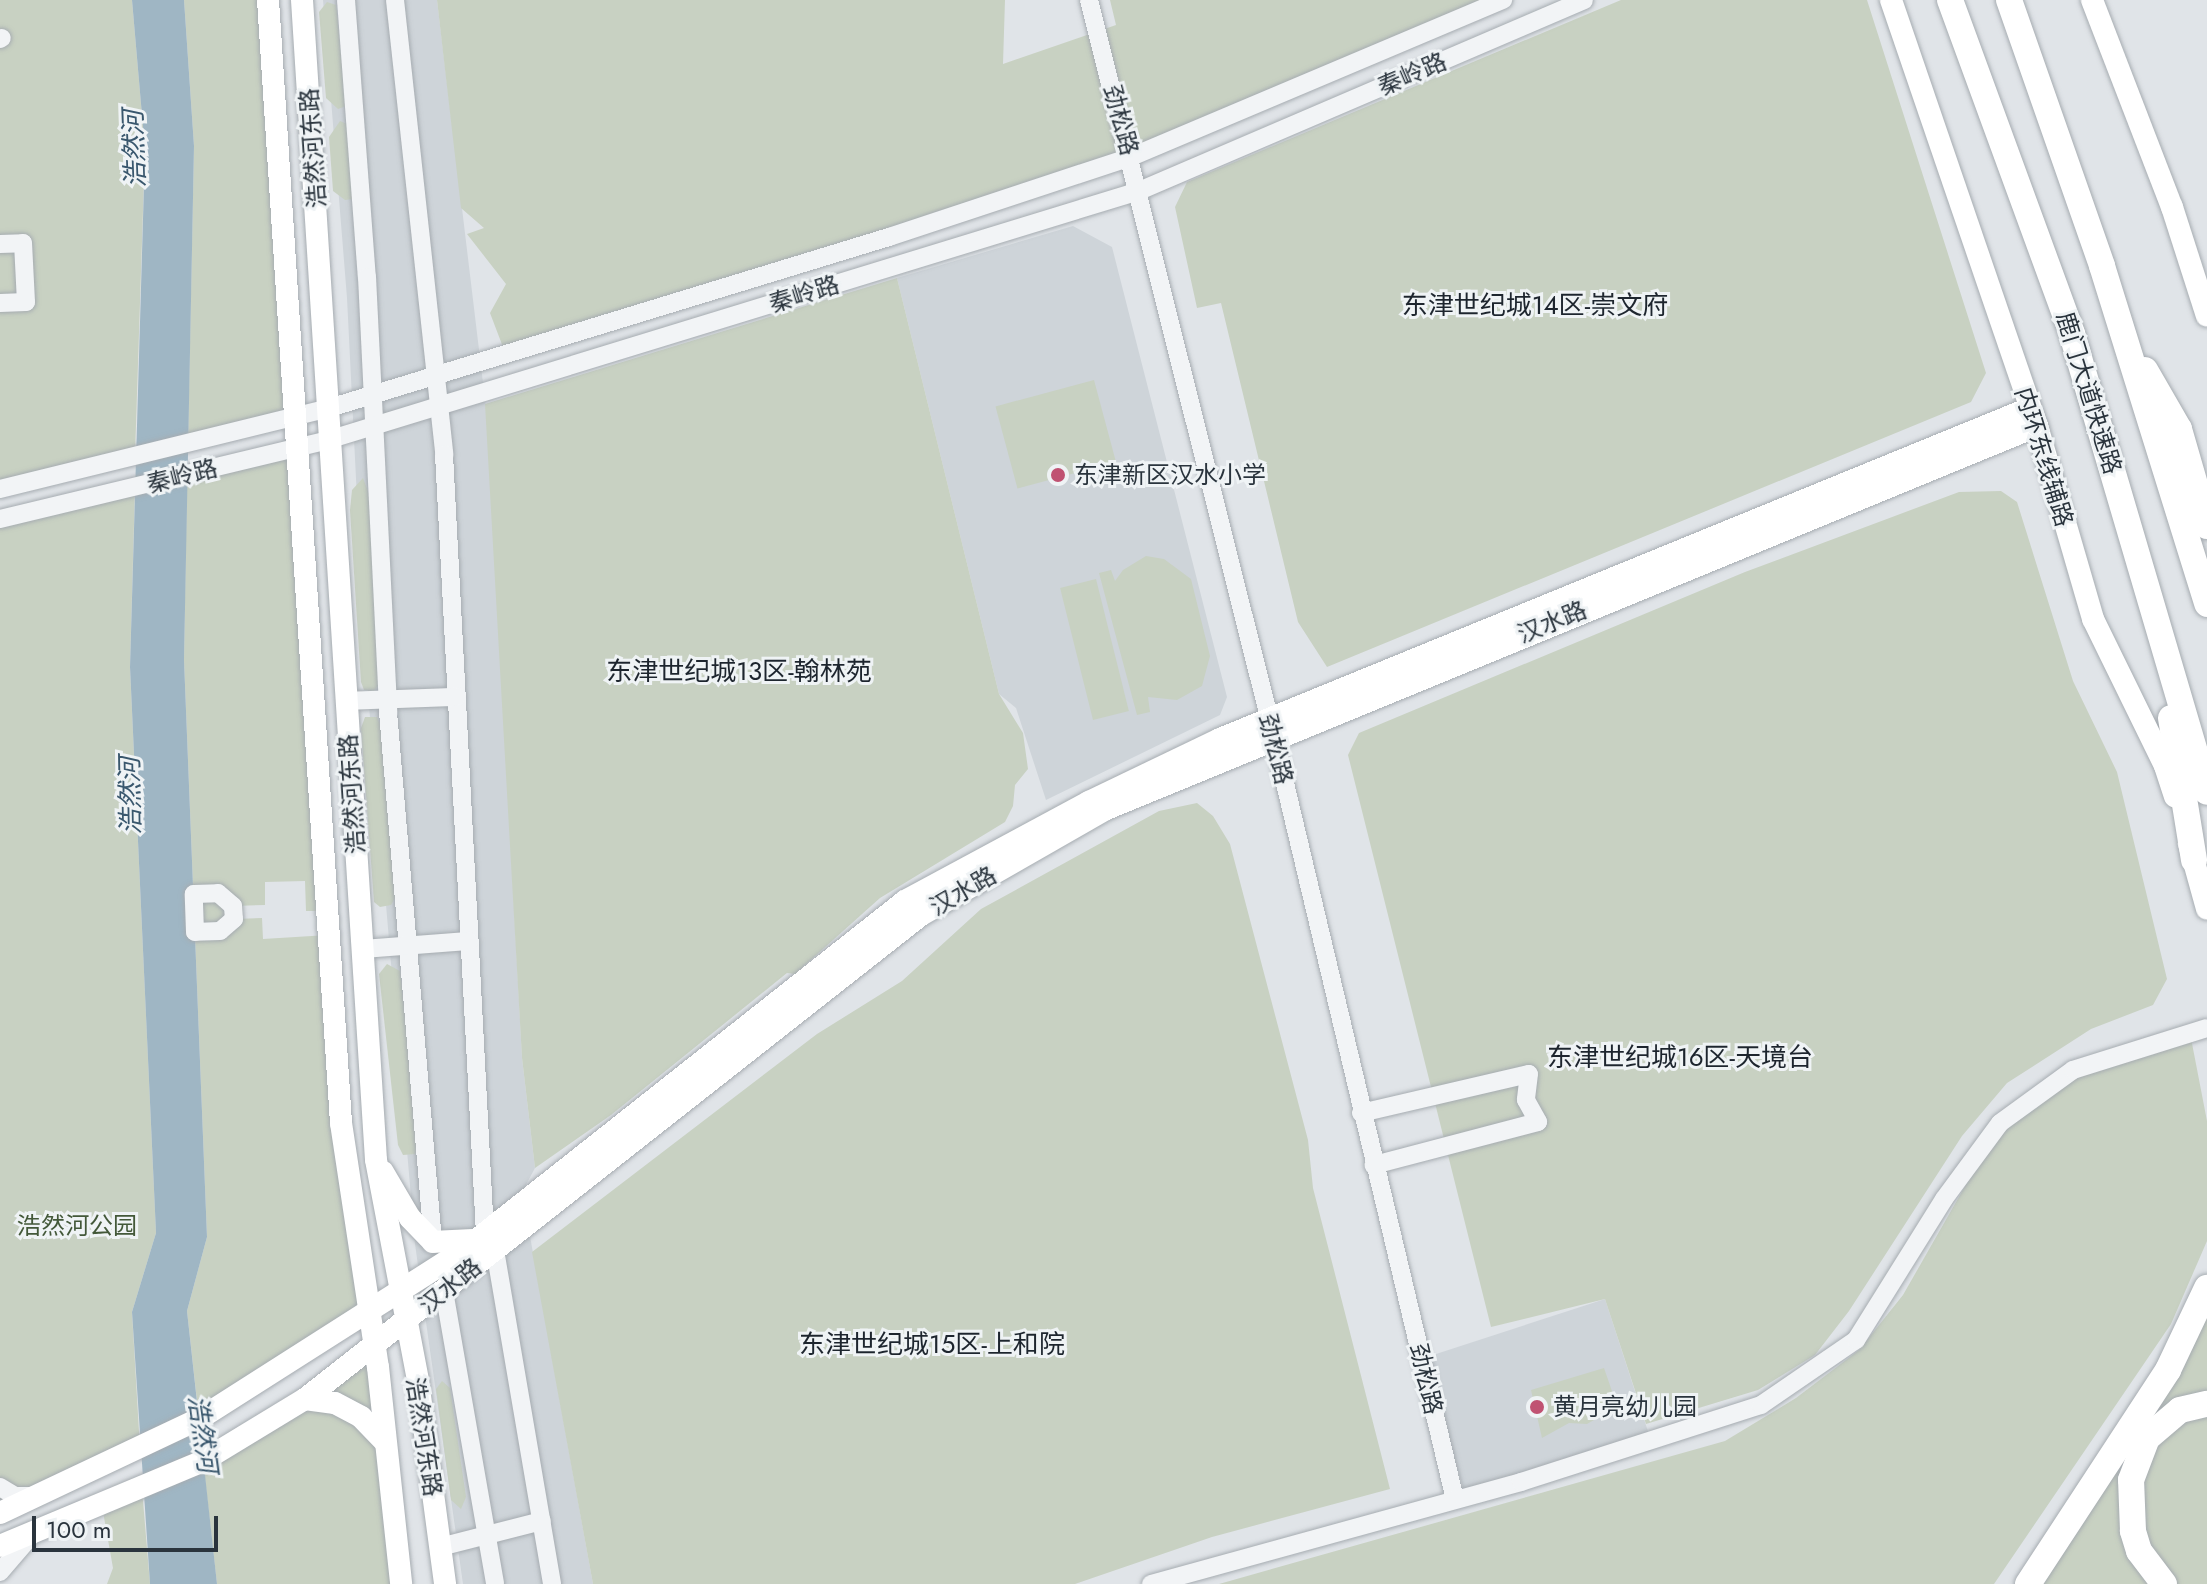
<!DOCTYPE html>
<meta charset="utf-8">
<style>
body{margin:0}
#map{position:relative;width:2207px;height:1584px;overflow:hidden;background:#e0e4e8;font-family:Jost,"Noto Sans SC",sans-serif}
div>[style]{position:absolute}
.built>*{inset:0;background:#ced4d9;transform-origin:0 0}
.green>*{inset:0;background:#c8d1c2;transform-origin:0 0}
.water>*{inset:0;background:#9fb6c4}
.roads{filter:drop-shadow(0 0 2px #a6acb1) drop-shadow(0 0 2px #a6acb1)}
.minor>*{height:18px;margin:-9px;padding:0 9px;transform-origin:9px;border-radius:9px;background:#f2f4f6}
.major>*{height:22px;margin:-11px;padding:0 11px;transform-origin:11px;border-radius:11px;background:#fff}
.highway>*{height:26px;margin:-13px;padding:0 13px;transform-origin:13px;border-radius:13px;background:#fff}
.dots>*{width:22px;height:22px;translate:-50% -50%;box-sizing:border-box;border:4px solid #eff3f5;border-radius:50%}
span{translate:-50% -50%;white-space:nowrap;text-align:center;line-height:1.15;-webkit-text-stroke:6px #eff3f5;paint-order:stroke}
.street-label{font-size:24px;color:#2a343d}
.poi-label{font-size:24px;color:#2a343d}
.left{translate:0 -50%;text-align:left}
.park-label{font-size:24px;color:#435839}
.water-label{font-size:26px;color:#39576d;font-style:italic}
.neighbourhood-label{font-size:26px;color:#1d252e}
.scale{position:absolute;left:32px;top:1516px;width:186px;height:36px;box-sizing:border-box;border:4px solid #2a343d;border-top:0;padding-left:10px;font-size:24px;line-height:28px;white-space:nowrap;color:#2a343d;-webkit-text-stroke:6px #eff3f5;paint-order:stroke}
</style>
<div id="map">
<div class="built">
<i style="clip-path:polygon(323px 0,437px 0,489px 433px,522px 1058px,535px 1168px,522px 1192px,593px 1584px,463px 1584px,415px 1244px,365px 659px,347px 298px)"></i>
<i style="clip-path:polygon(1073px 226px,1112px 247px,1227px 697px,1220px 715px,1046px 800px,1016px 708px,999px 694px,897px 278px)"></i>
<i style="left:1605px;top:1299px;width:148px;height:193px;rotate:72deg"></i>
</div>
<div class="green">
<i style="clip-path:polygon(0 0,132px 0,145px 150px,135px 455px,0 489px)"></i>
<i style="clip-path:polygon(184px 0,268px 0,295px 417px,188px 442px,194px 146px)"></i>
<i style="clip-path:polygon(437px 0,1005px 0,1003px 64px,1116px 25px,1110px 0,1503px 0,1131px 157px,506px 355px,490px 313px,506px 284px,467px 234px,484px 228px,461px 208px)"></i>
<i style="clip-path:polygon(1621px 0,1867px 0,1986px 373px,1971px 402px,1327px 667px,1298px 622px,1221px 303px,1197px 308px,1175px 207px,1187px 182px)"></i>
<i style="clip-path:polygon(327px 2px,336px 5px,337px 13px,346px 106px,338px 109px,326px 98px,319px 12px)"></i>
<i style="clip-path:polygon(340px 121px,347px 124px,353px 199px,345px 200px,333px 191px,329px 137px)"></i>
<i style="clip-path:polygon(897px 278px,999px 694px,1023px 733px,1028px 769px,1015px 785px,1013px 806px,1005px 822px,880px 898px,795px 974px,787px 973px,611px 1115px,535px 1168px,522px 1058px,485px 404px)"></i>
<i style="left:1094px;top:380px;width:85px;height:102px;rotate:75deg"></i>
<i style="clip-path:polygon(297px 449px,328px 911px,306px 911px,305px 881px,265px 882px,265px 905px,234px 906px,234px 919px,262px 918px,263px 939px,328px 935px,367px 1308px,199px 1419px,187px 1311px,207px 1237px,184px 660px,187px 475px)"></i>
<i style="clip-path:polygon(363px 478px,369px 494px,379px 684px,374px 691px,364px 690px,361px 682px,350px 510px,352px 490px)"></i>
<i style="clip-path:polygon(135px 488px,130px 667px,156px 1233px,132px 1312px,140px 1449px,0 1513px,0 519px)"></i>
<i style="clip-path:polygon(2001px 491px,2017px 502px,2073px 681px,2117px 772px,2167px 979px,2153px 1005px,2091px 1029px,2007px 1083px,1962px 1136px,1849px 1311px,1815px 1355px,1758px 1390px,1646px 1424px,1605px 1299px,1491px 1327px,1348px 755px,1359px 733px,1745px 572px,1959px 492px)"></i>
<i style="clip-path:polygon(1146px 556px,1164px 559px,1191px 579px,1210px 656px,1202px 686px,1177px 700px,1148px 697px,1150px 712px,1137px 715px,1099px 573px,1111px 570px,1115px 581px,1123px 570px)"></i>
<i style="left:1096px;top:579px;width:136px;height:37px;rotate:76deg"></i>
<i style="clip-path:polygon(365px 717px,377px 717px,384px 734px,396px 896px,391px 905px,380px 907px,374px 902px,361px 728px)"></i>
<i style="clip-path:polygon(1197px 803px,1213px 816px,1230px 844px,1308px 1140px,1313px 1188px,1390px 1489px,1212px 1537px,1075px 1584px,593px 1584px,532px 1252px,817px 1034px,902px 981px,981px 909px,1159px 811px)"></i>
<i style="clip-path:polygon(387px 964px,400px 971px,419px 1135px,415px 1154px,403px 1155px,398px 1145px,379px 974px)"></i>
<i style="clip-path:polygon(2190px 1033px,2207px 1121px,2207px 1241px,2171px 1324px,1994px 1584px,1219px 1584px,1725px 1441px,1796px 1398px,1859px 1350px,1903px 1295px,1976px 1167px,2006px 1128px,2072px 1080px)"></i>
<i style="clip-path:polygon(2207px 1310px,2207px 1584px,2043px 1584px,2165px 1397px)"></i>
<i style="clip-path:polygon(374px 1346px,401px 1584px,217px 1584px,203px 1461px)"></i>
<i style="clip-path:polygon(1604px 1368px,1614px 1397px,1601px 1416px,1587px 1424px,1569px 1423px,1542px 1438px,1531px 1390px)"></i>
<i style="clip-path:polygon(442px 1381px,450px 1388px,466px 1497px,461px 1509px,451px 1500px,436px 1389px)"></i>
<i style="clip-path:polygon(142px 1489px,150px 1584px,107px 1584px,113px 1568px,102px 1506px)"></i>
</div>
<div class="water">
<i style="clip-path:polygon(132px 0,184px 0,194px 146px,184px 660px,207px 1237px,187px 1311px,217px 1584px,150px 1584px,132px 1312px,156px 1233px,130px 667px,145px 150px)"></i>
</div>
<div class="roads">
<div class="minor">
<i style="left:346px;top:0;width:278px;rotate:85.7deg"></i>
<i style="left:367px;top:277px;width:436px;rotate:87.2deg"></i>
<i style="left:388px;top:712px;width:532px;rotate:85.15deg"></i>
<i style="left:395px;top:0;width:457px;rotate:83.8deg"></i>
<i style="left:444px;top:454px;width:780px;rotate:86.99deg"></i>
<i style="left:1089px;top:0;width:760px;rotate:75.91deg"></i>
<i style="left:1274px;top:737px;width:784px;rotate:76.65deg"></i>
<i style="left:0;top:39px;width:2px;rotate:-27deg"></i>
<i style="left:0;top:244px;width:23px;rotate:-2deg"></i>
<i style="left:23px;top:243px;width:59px;rotate:87.1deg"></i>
<i style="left:26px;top:302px;width:26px;rotate:178deg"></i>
<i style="left:0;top:489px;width:336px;rotate:-13.8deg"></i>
<i style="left:326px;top:409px;width:589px;rotate:-16.99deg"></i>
<i style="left:889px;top:237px;width:255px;rotate:-18.3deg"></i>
<i style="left:1131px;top:157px;width:404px;rotate:-22.9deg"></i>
<i style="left:0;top:519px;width:337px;rotate:-13.5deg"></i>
<i style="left:328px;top:440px;width:848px;rotate:-17.07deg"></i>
<i style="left:1139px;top:191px;width:484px;rotate:-23.2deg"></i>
<i style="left:346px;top:701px;width:111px;rotate:-2.1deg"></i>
<i style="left:218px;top:893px;width:20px;rotate:41deg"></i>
<i style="left:233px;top:906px;width:13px;rotate:86deg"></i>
<i style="left:234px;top:919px;width:18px;rotate:139deg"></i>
<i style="left:220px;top:931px;width:25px;rotate:178deg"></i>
<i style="left:195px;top:932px;width:38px;rotate:-92deg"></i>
<i style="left:194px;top:894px;width:24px;rotate:-2deg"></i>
<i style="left:362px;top:949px;width:107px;rotate:-4.3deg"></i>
<i style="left:1361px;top:1113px;width:172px;rotate:-13.1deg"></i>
<i style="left:1529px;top:1074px;width:26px;rotate:97deg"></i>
<i style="left:1526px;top:1100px;width:25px;rotate:61deg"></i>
<i style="left:1538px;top:1122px;width:170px;rotate:165.3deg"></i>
<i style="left:495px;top:1250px;width:339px;rotate:80.3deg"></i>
<i style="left:444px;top:1291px;width:297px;rotate:80.1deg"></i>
<i style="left:0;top:1487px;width:17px;rotate:31deg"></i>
<i style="left:15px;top:1496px;width:20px"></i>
<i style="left:440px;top:1547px;width:105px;rotate:-14.3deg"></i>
<i style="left:0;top:1572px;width:45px;rotate:-49.5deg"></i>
<i style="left:1151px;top:1584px;width:384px;rotate:-15.4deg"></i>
<i style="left:1521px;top:1482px;width:252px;rotate:-17.8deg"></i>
<i style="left:1761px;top:1405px;width:115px;rotate:-34.4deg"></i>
<i style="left:1856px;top:1340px;width:166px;rotate:-58deg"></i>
<i style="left:1944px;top:1199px;width:94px;rotate:-53.6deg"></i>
<i style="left:2000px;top:1123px;width:90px;rotate:-36deg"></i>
<i style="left:2073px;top:1070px;width:140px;rotate:-17.4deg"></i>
</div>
<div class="major">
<i style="left:268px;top:0;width:1125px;rotate:86.28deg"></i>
<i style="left:341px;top:1123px;width:247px;rotate:81.4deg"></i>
<i style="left:378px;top:1367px;width:218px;rotate:83.9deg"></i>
<i style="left:302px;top:0;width:1162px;rotate:86.35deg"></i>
<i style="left:376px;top:1160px;width:225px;rotate:79.2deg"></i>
<i style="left:418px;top:1381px;width:205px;rotate:82.4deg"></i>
<i style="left:1891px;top:0;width:450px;rotate:71.1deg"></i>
<i style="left:2037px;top:426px;width:201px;rotate:73.8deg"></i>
<i style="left:2093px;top:619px;width:164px;rotate:63.9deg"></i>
<i style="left:2165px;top:766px;width:32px;rotate:72deg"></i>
<i style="left:2092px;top:0;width:222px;rotate:68.9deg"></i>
<i style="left:2172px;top:207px;width:114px;rotate:72.2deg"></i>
<i style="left:2189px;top:844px;width:67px;rotate:74.5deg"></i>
<i style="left:383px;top:1172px;width:53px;rotate:59.6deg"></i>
<i style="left:410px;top:1218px;width:33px;rotate:46deg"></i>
<i style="left:433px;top:1242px;width:39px;rotate:-3deg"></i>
<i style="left:305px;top:1399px;width:30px;rotate:8deg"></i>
<i style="left:335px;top:1403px;width:30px;rotate:28deg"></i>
<i style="left:361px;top:1417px;width:33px;rotate:46deg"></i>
<i style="left:0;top:1513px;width:220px;rotate:-25.3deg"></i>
<i style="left:199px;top:1419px;width:311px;rotate:-32.5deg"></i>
<i style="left:461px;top:1252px;width:566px;rotate:-38.33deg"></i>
<i style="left:905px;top:901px;width:209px;rotate:-28.3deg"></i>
<i style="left:1089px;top:802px;width:145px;rotate:-25.7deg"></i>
<i style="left:1220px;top:739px;width:875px;rotate:-22.23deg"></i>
<i style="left:0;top:1546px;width:220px;rotate:-22.7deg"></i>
<i style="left:203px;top:1461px;width:119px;rotate:-31.3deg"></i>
<i style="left:305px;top:1399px;width:783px;rotate:-38.16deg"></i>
<i style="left:921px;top:915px;width:211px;rotate:-29.8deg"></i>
<i style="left:1104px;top:810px;width:1009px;rotate:-22.37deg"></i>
</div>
<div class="highway">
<i style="left:1950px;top:0;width:356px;rotate:69.9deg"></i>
<i style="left:2072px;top:334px;width:477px;rotate:73.6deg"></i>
<i style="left:2009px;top:0;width:282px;rotate:70.7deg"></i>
<i style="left:2102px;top:266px;width:354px;rotate:72.7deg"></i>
<i style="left:2145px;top:370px;width:68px;rotate:60deg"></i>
<i style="left:2179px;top:429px;width:101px;rotate:73.9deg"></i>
<i style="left:2171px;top:718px;width:144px;rotate:80.8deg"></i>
<i style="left:2028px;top:1584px;width:256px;rotate:-56.8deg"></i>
<i style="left:2168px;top:1370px;width:91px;rotate:-64.6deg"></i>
<i style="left:2164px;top:1584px;width:41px;rotate:-127.1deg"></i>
<i style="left:2139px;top:1551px;width:21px;rotate:-107deg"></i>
<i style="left:2133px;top:1531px;width:51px;rotate:-92.2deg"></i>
<i style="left:2131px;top:1480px;width:45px;rotate:-69.1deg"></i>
<i style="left:2147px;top:1438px;width:43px;rotate:-40.3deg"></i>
<i style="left:2180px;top:1410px;width:28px;rotate:-13deg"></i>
</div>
</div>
<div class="dots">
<i style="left:1058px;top:475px;background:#c05272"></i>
<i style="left:1537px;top:1407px;background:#c05272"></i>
</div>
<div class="street-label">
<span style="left:1412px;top:74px;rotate:-23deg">秦岭路</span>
<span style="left:1121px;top:120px;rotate:75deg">劲松路</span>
<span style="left:313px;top:148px;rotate:-94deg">浩然河东路</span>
<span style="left:804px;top:294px;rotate:-17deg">秦岭路</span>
<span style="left:2089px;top:393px;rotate:73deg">鹿门大道快速路</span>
<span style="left:2044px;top:457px;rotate:73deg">内环东线辅路</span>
<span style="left:182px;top:476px;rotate:-14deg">秦岭路</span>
<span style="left:1552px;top:622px;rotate:-22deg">汉水路</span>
<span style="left:1276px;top:749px;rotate:76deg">劲松路</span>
<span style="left:352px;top:794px;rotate:-94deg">浩然河东路</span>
<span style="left:963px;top:891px;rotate:-30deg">汉水路</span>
<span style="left:450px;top:1286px;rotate:-39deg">汉水路</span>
<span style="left:1426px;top:1379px;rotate:77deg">劲松路</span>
<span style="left:424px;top:1437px;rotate:81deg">浩然河东路</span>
</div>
<div class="poi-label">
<span class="left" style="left:1074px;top:475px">东津新区汉水小学</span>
<span class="left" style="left:1553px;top:1407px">黄月亮幼儿园</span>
</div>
<div class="park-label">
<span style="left:77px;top:1226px">浩然河公园</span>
</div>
<div class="water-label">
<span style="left:135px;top:149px;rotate:-92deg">浩然河</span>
<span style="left:131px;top:796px;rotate:-91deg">浩然河</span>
<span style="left:202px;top:1434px;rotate:82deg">浩然河</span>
</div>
<div class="neighbourhood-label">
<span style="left:1535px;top:306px">东津世纪城14区-崇文府</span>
<span style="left:739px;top:672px">东津世纪城13区-翰林苑</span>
<span style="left:1680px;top:1058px">东津世纪城16区-天境台</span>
<span style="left:932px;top:1345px">东津世纪城15区-上和院</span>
</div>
<div class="scale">100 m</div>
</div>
